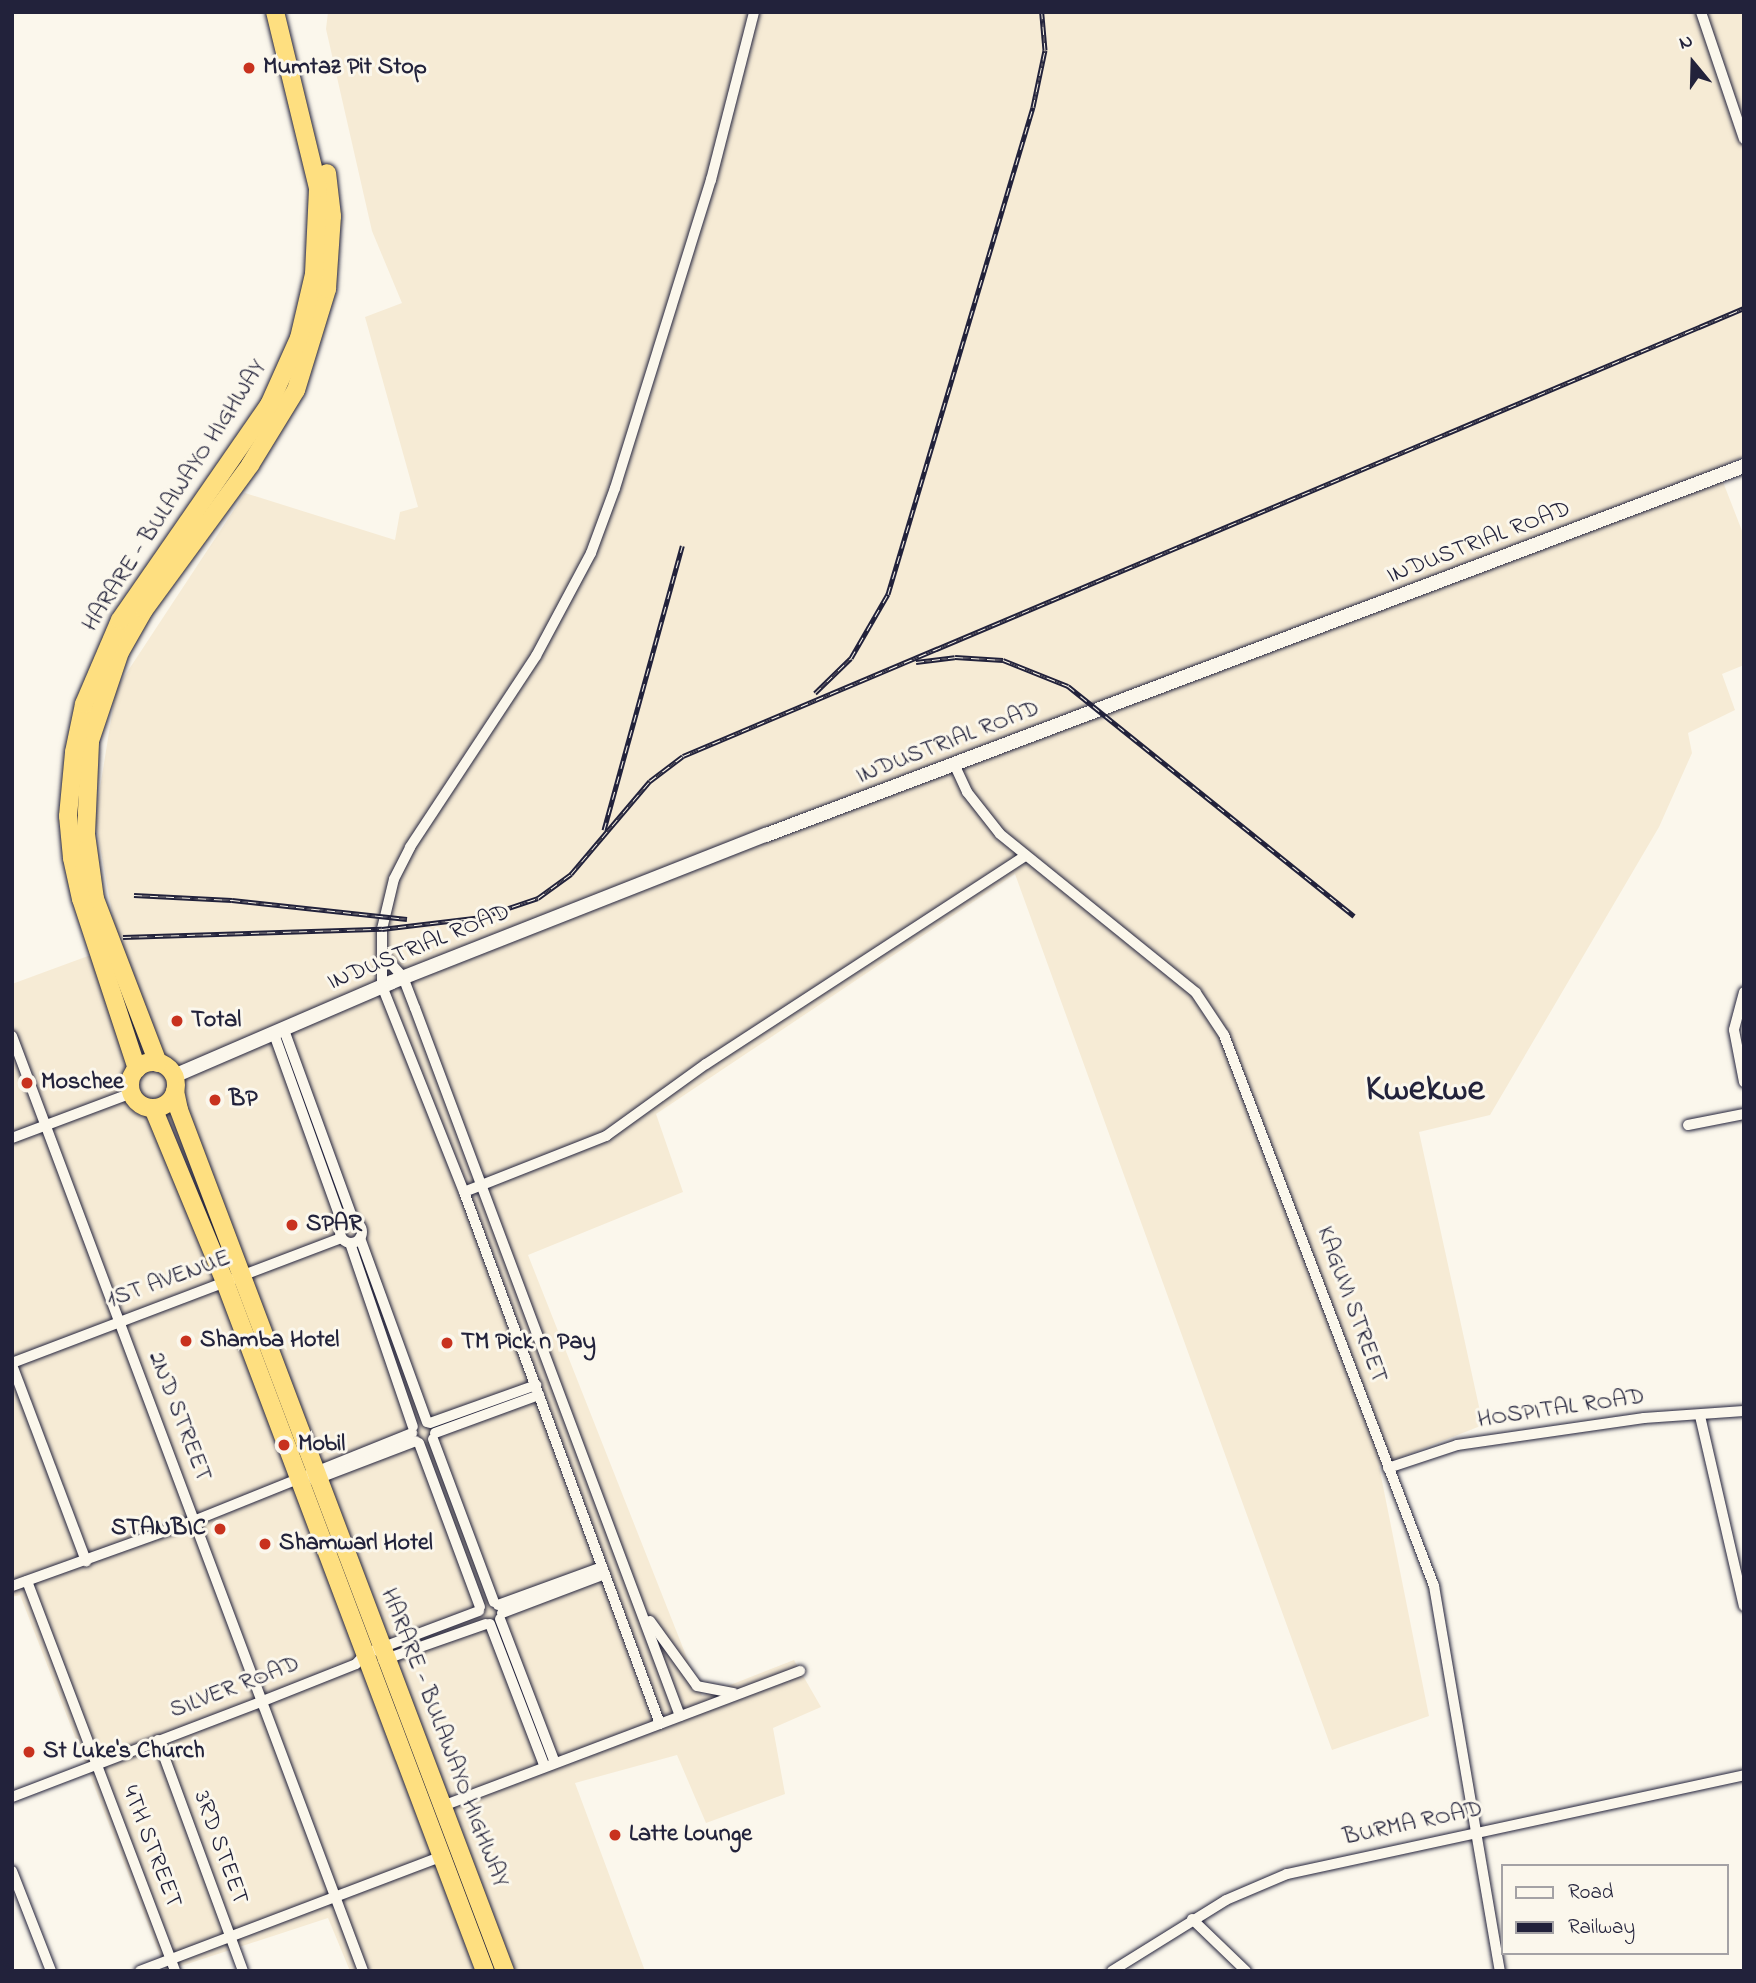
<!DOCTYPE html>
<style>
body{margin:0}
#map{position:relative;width:1756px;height:1983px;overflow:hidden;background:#fbf7ec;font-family:"Indie Flower",sans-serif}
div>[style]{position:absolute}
.built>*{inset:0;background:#f6ebd5}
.roads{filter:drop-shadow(0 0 2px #22223b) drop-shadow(0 0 2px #22223b)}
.street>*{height:10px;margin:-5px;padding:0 5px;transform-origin:5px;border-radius:5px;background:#fbf7ec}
.street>.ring{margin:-5px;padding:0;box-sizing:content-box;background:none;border:10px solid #fbf7ec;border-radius:50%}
.secondary>*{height:14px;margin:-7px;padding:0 7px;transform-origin:7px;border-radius:7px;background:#fbf7ec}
.highway>*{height:18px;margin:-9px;padding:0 9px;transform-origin:9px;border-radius:9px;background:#fedf80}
.highway>.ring{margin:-9px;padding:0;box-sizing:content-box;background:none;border:18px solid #fedf80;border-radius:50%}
.rail>*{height:5px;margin-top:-2.5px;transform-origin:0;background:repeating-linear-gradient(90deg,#fbf7ec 0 8px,#22223b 0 16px);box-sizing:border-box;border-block:2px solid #22223b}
.dots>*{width:19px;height:19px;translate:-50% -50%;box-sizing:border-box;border:4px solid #fbf7ec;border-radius:50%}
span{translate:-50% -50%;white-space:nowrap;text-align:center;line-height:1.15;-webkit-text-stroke:6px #fbf7ec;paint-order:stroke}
.poi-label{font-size:24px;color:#22223b;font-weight:700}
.left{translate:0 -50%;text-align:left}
.right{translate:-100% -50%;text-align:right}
.street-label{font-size:24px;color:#22223b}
.town-label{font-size:38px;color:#22223b;font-weight:700}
.frame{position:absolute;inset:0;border:14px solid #22223b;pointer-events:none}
.legend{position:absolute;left:1501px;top:1864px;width:228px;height:91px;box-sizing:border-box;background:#fbf7ec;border:2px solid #a4a2a5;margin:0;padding:9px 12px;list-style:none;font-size:21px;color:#22223b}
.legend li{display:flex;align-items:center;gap:14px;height:35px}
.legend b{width:35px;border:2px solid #a4a2a5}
.north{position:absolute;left:1658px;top:28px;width:70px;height:70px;-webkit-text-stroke:5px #fbf7ec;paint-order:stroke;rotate:341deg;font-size:19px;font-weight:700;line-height:28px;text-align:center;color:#22223b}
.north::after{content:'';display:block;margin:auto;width:24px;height:32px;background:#22223b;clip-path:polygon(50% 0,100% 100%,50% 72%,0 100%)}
</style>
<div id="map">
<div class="built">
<i style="clip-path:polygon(328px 12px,1744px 12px,1744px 456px,1718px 469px,1744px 536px,1744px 665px,1722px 674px,1735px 710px,1688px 733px,1692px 753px,1659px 827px,1490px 1115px,1419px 1132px,1483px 1425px,1379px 1466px,1429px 1716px,1332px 1750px,1015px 874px,656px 1114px,683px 1192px,528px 1255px,702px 1696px,794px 1660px,821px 1707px,773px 1728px,785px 1794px,706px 1823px,677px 1755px,575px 1783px,645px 1971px,350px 1971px,328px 1918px,166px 1971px,20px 1595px,12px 1597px,12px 984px,118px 945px,95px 819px,116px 689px,245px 493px,395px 540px,400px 512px,418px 507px,365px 317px,402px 303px,372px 231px,326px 29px)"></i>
</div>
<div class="roads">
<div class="street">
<i style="left:1701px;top:12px;width:134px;rotate:71.3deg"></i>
<i style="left:955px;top:766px;width:29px;rotate:65deg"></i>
<i style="left:967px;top:792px;width:53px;rotate:51.8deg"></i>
<i style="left:1000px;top:834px;width:252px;rotate:39deg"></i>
<i style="left:1196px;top:993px;width:50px;rotate:56.3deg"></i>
<i style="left:1224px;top:1035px;width:590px;rotate:69.14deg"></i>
<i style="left:1434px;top:1586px;width:391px;rotate:80.3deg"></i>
<i style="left:385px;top:957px;width:27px;rotate:48deg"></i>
<i style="left:403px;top:977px;width:33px;rotate:69deg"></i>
<i style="left:415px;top:1008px;width:756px;rotate:69.48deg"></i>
<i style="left:1744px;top:992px;width:39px;rotate:105deg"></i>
<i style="left:1734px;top:1030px;width:53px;rotate:79.1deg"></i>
<i style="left:284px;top:1030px;width:202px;rotate:70deg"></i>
<i style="left:274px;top:1034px;width:201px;rotate:70.2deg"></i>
<i style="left:12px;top:1036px;width:999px;rotate:69.42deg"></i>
<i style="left:1688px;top:1125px;width:57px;rotate:-11.1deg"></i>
<i style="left:12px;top:1138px;width:128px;rotate:-20.6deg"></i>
<i style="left:464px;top:1192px;width:153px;rotate:-21.5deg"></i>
<i style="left:606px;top:1136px;width:123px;rotate:-35.8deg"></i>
<i style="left:706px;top:1064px;width:381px;rotate:-33.1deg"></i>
<i class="ring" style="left:340px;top:1221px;width:12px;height:12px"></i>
<i style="left:360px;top:1238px;width:196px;rotate:70deg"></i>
<i style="left:350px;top:1243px;width:194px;rotate:71.1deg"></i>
<i style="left:12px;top:1363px;width:352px;rotate:-20.8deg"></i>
<i style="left:12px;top:1365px;width:210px;rotate:69.3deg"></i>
<i style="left:1700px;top:1416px;width:195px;rotate:77deg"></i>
<i style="left:430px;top:1423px;width:113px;rotate:-19.7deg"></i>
<i style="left:435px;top:1433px;width:111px;rotate:-20.1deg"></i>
<i style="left:433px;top:1439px;width:174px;rotate:69.5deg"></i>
<i style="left:419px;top:1443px;width:175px;rotate:69.6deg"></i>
<i style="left:1388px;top:1468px;width:73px;rotate:-18.4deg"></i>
<i style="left:1457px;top:1445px;width:189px;rotate:-8.2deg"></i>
<i style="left:1644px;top:1418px;width:100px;rotate:-4deg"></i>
<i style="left:314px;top:1480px;width:109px;rotate:-20.9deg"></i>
<i style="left:27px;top:1581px;width:417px;rotate:69.2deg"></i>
<i style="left:12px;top:1586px;width:195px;rotate:-19.7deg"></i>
<i style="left:196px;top:1520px;width:233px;rotate:-21.9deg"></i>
<i style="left:498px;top:1605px;width:111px;rotate:-20.1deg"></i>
<i style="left:502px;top:1613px;width:110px;rotate:-20.7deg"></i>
<i style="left:500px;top:1619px;width:154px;rotate:69.1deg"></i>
<i style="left:650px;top:1621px;width:80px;rotate:54.1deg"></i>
<i style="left:697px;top:1686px;width:37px;rotate:11deg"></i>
<i style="left:490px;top:1624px;width:153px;rotate:69deg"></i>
<i style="left:383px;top:1660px;width:109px;rotate:-19.3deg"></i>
<i style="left:660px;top:1724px;width:567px;rotate:-110.22deg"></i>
<i style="left:464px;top:1192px;width:222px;rotate:-111.7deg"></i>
<i style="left:382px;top:986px;width:57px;rotate:-90deg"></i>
<i style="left:382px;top:929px;width:51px;rotate:-76.5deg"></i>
<i style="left:394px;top:879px;width:36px;rotate:-63deg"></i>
<i style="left:410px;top:847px;width:229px;rotate:-56.6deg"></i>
<i style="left:536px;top:656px;width:117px;rotate:-61.9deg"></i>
<i style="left:591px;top:553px;width:69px;rotate:-69.7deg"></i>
<i style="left:615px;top:488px;width:323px;rotate:-72.7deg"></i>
<i style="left:711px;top:180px;width:173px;rotate:-75.6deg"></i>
<i style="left:158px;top:1740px;width:246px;rotate:69.8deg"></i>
<i style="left:12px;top:1797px;width:269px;rotate:-20.9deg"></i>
<i style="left:263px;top:1701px;width:100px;rotate:-21.7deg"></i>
<i style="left:356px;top:1664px;width:13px;rotate:-48deg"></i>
<i style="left:365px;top:1654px;width:122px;rotate:-20.7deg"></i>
<i style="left:440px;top:1807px;width:385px;rotate:-20.7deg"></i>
<i style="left:12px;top:1871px;width:107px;rotate:68.7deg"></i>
<i style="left:1192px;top:1919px;width:75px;rotate:43.9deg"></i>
<i style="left:140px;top:1971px;width:323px;rotate:-20.8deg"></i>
<i style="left:1112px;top:1971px;width:134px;rotate:-31.9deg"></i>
<i style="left:1226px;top:1900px;width:66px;rotate:-23.1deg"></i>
<i style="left:1287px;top:1874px;width:468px;rotate:-12.2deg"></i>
</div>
<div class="secondary">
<i style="left:174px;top:1076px;width:237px;rotate:-23.3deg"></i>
<i style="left:392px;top:982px;width:402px;rotate:-21.5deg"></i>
<i style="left:766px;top:835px;width:1045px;rotate:-20.67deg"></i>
</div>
<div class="highway">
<i class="ring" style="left:130px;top:1062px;width:28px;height:28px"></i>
<i style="left:158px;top:1063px;width:176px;rotate:-111deg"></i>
<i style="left:95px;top:899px;width:66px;rotate:-97.9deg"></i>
<i style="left:86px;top:834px;width:93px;rotate:-87.5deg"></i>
<i style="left:90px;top:741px;width:94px;rotate:-71.4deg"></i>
<i style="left:120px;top:652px;width:48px;rotate:-60.3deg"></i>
<i style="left:144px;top:610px;width:180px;rotate:-53.8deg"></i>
<i style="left:250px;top:465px;width:88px;rotate:-58.5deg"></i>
<i style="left:296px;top:390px;width:106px;rotate:-72.9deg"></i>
<i style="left:327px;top:289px;width:73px;rotate:-86.1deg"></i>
<i style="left:332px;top:216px;width:43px;rotate:-96.6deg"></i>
<i style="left:137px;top:1069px;width:179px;rotate:-108.2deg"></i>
<i style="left:81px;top:899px;width:42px;rotate:-102.4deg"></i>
<i style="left:72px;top:858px;width:42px;rotate:-95.4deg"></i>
<i style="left:68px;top:816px;width:64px;rotate:-84.6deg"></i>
<i style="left:74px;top:752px;width:49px;rotate:-78.2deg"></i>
<i style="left:84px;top:704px;width:91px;rotate:-66.8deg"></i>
<i style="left:120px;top:620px;width:262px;rotate:-55.3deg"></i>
<i style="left:269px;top:405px;width:73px;rotate:-65.9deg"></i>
<i style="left:299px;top:338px;width:66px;rotate:-76.8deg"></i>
<i style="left:314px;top:274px;width:86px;rotate:-87.3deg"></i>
<i style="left:318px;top:188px;width:181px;rotate:-103.7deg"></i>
<i style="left:175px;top:1091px;width:19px;rotate:78deg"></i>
<i style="left:179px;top:1110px;width:921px;rotate:69.26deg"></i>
<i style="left:153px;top:1108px;width:188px;rotate:67.5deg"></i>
<i style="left:225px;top:1282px;width:736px;rotate:69.33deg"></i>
</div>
</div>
<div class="rail">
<i style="left:916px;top:662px;width:39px;rotate:-7deg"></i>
<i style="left:955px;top:657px;width:48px;rotate:3.6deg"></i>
<i style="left:1003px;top:660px;width:70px;rotate:21.8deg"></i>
<i style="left:1068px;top:686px;width:367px;rotate:38.8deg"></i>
<i style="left:815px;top:693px;width:50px;rotate:-44.2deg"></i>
<i style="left:851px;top:658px;width:74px;rotate:-60deg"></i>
<i style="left:888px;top:594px;width:508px;rotate:-73.42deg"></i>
<i style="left:1033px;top:107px;width:58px;rotate:-78.1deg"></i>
<i style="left:1045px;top:50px;width:38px;rotate:-95deg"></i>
<i style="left:604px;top:830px;width:295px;rotate:-74.6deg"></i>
<i style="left:134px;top:895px;width:98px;rotate:2.9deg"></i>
<i style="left:232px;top:900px;width:176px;rotate:6.2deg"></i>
<i style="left:123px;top:937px;width:259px;rotate:-1.8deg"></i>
<i style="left:382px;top:929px;width:101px;rotate:-6.8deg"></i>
<i style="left:482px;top:917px;width:59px;rotate:-18.7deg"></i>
<i style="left:538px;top:898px;width:41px;rotate:-36deg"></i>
<i style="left:571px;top:874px;width:122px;rotate:-49.7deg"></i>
<i style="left:650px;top:781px;width:41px;rotate:-37.1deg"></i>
<i style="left:683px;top:756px;width:1152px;rotate:-22.89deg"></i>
</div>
<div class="dots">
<i style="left:249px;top:68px;background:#c8321e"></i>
<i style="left:177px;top:1021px;background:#c8321e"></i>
<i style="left:27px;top:1083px;background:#c8321e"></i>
<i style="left:215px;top:1100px;background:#c8321e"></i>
<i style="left:292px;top:1225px;background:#c8321e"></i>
<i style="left:186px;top:1341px;background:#c8321e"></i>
<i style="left:447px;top:1343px;background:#c8321e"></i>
<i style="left:284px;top:1445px;background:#c8321e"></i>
<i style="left:220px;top:1529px;background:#c8321e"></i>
<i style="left:265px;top:1544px;background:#c8321e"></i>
<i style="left:29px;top:1752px;background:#c8321e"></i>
<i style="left:615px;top:1835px;background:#c8321e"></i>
</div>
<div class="poi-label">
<span class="left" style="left:263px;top:68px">Mumtaz Pit Stop</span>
<span class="left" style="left:191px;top:1021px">Total</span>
<span class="left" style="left:41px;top:1083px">Moschee</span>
<span class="left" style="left:229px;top:1100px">BP</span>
<span class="left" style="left:306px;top:1225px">SPAR</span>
<span class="left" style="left:200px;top:1341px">Shamba Hotel</span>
<span class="left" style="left:461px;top:1343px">TM Pick n Pay</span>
<span class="left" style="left:298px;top:1445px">Mobil</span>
<span class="right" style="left:206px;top:1529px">STANBIC</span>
<span class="left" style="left:279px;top:1544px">Shamwarl Hotel</span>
<span class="left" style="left:43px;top:1752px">St Luke's Church</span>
<span class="left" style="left:629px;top:1835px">Latte Lounge</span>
</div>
<div class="street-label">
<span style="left:175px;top:496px;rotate:-57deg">HARARE - BULAWAYO HIGHWAY</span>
<span style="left:1479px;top:543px;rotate:-21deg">INDUSTRIAL ROAD</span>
<span style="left:948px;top:743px;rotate:-21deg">INDUSTRIAL ROAD</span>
<span style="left:419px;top:948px;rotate:-22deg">INDUSTRIAL ROAD</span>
<span style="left:169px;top:1280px;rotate:-20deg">1ST AVENUE</span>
<span style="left:1351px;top:1305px;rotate:70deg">KAGUVI STREET</span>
<span style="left:1561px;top:1409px;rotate:-8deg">HOSPITAL ROAD</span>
<span style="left:179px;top:1417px;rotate:69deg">2ND STREET</span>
<span style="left:235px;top:1688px;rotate:-21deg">SILVER ROAD</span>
<span style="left:444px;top:1738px;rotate:69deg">HARARE - BULAWAYO HIGHWAY</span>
<span style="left:1413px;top:1824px;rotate:-12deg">BURMA ROAD</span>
<span style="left:151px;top:1847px;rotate:69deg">4TH STREET</span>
<span style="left:220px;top:1848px;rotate:70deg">3RD STEET</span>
</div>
<div class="town-label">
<span style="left:1425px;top:1091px">Kwekwe</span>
</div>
<div class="frame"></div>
<ul class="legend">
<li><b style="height:9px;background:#fbf7ec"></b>Road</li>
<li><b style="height:9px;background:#22223b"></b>Railway</li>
</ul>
<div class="north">N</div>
</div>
